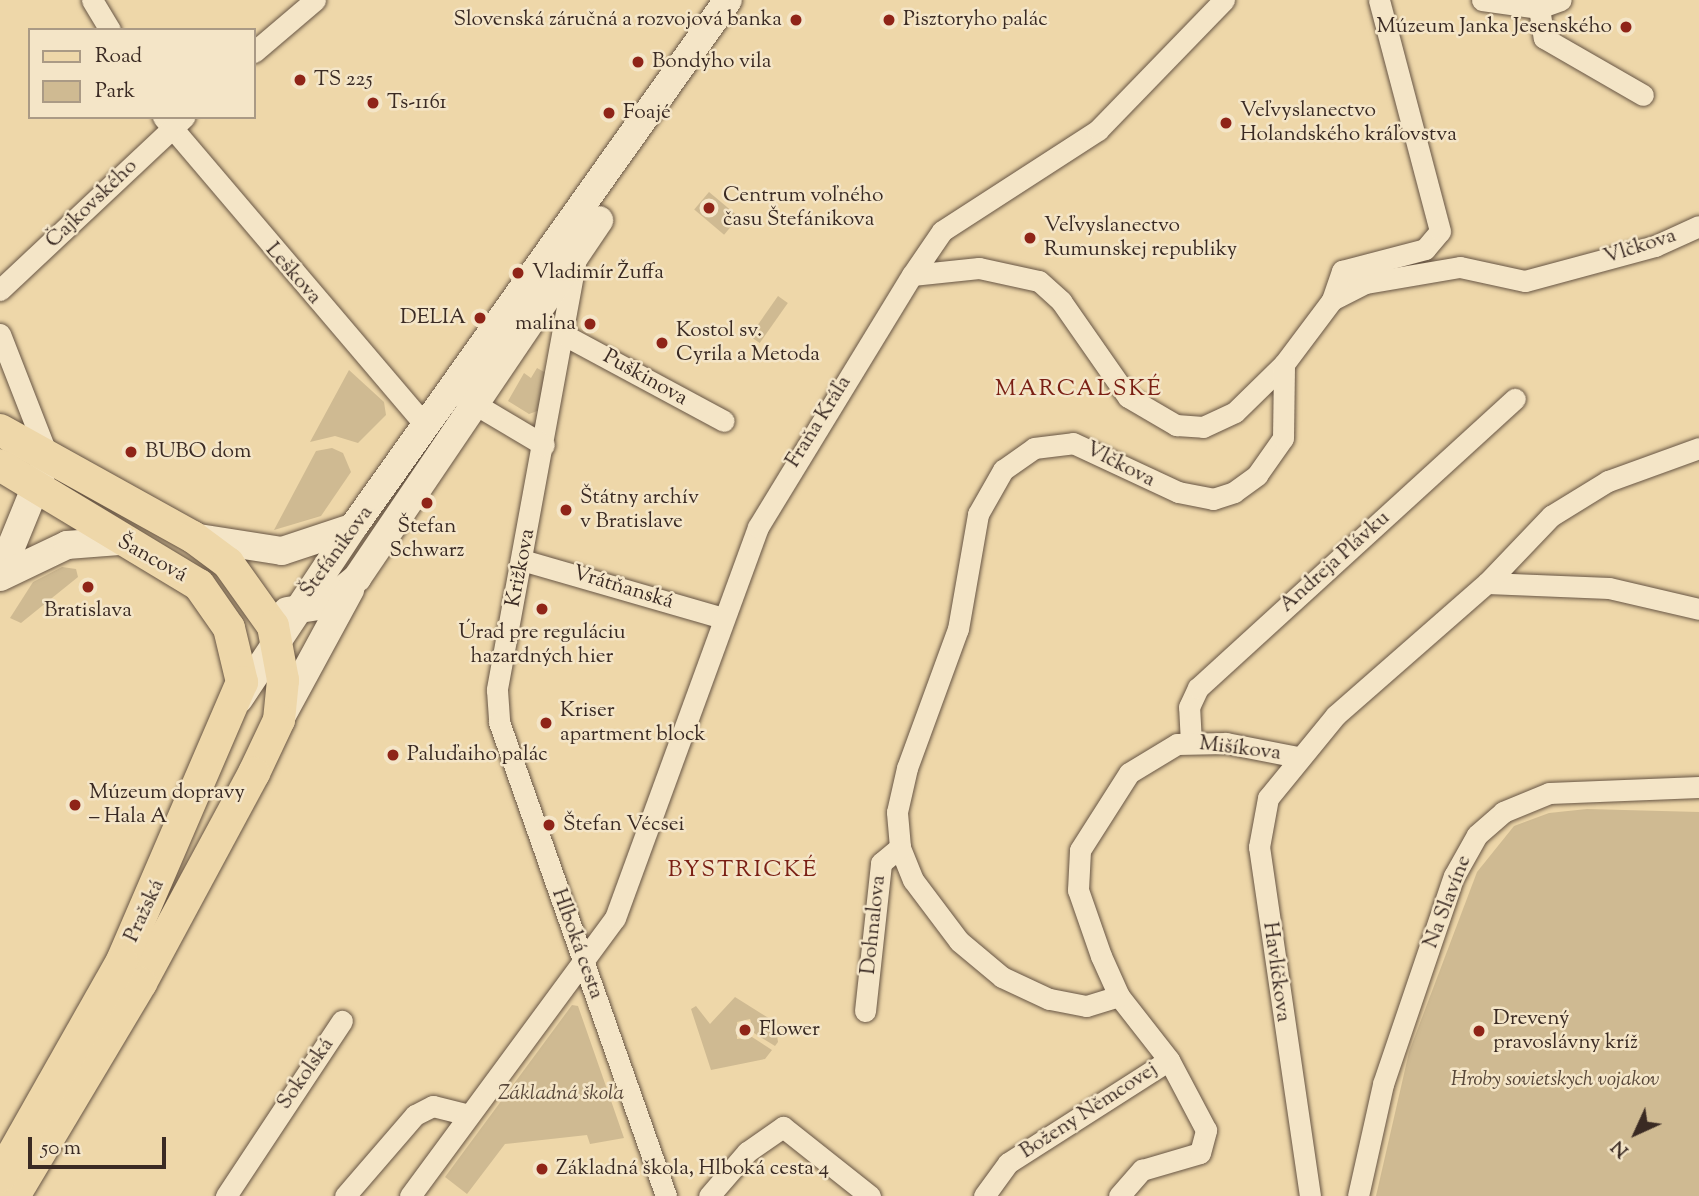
<!DOCTYPE html>
<meta charset="utf-8">
<style>
body{margin:0}
#map{position:relative;width:1699px;height:1196px;overflow:hidden;background:#eed7a9;font-family:"Sorts Mill Goudy",serif}
div>[style]{position:absolute}
.green>*{inset:0;background:#cfba92;transform-origin:0 0}
.roads{filter:drop-shadow(0 0 2px #675544) drop-shadow(0 0 2px #675544)}
.street>*{height:21px;margin:-10.5px;padding:0 10.5px;transform-origin:10.5px;border-radius:10.5px;background:#f4e5c7}
.secondary>*{height:28px;margin:-14px;padding:0 14px;transform-origin:14px;border-radius:14px;background:#f4e5c7}
.primary>*{height:32px;margin:-16px;padding:0 16px;transform-origin:16px;border-radius:16px;background:#eed7a9}
.dots>*{width:19px;height:19px;translate:-50% -50%;box-sizing:border-box;border:4px solid #f4e5c7;border-radius:50%}
span{translate:-50% -50%;white-space:nowrap;text-align:center;line-height:1.15;-webkit-text-stroke:5px #f4e5c7;paint-order:stroke}
.poi-label{font-size:21px;color:#3a2a23}
.right{translate:-100% -50%;text-align:right}
.left{translate:0 -50%;text-align:left}
.street-label{font-size:21px;color:#3a2a23}
.park-label{font-size:21px;color:#584739;font-style:italic}
.neighbourhood-label{font-size:23px;color:#7a1f14;letter-spacing:2px}
.legend{position:absolute;left:28px;top:28px;width:228px;height:91px;box-sizing:border-box;background:#f4e5c7;border:2px solid #aa9a85;margin:0;padding:9px 12px;list-style:none;font-size:21px;color:#3a2a23}
.legend li{display:flex;align-items:center;gap:14px;height:35px}
.legend b{width:35px;border:2px solid #aa9a85}
.north{position:absolute;left:1601px;top:1098px;width:70px;height:70px;-webkit-text-stroke:5px #f4e5c7;paint-order:stroke;rotate:225deg;font-size:19px;font-weight:700;line-height:28px;text-align:center;color:#3a2a23}
.north::after{content:'';display:block;margin:auto;width:24px;height:32px;background:#3a2a23;clip-path:polygon(50% 0,100% 100%,50% 72%,0 100%)}
.scale{position:absolute;left:28px;top:1137px;width:138px;height:32px;box-sizing:border-box;border:4px solid #3a2a23;border-top:0;padding-left:9px;font-size:21px;line-height:24px;white-space:nowrap;color:#3a2a23;-webkit-text-stroke:5px #f4e5c7;paint-order:stroke}
</style>
<div id="map">
<div class="green">
<i style="left:709px;top:192px;width:39px;height:23px;rotate:40deg"></i>
<i style="left:778px;top:296px;width:12px;height:49px;rotate:35deg"></i>
<i style="clip-path:polygon(537px 368px,546px 373px,540px 410px,529px 414px,508px 401px,524px 373px,531px 378px)"></i>
<i style="clip-path:polygon(349px 370px,384px 402px,386px 415px,358px 443px,335px 436px,310px 442px)"></i>
<i style="clip-path:polygon(332px 448px,343px 453px,351px 472px,321px 516px,274px 530px,316px 451px)"></i>
<i style="clip-path:polygon(62px 567px,76px 569px,78px 577px,21px 623px,10px 618px,33px 582px)"></i>
<i style="clip-path:polygon(1587px 809px,1699px 812px,1699px 1196px,1376px 1196px,1409px 1052px,1477px 872px,1514px 826px,1549px 813px)"></i>
<i style="clip-path:polygon(735px 997px,775px 1022px,778px 1042px,775px 1046px,754px 1033px,750px 1019px,737px 1022px,737px 1039px,752px 1037px,772px 1050px,765px 1059px,711px 1070px,691px 1009px,696px 1006px,710px 1024px)"></i>
<i style="clip-path:polygon(572px 1005px,578px 1006px,624px 1138px,590px 1144px,587px 1135px,505px 1144px,467px 1194px,445px 1177px)"></i>
</div>
<div class="roads">
<div class="street">
<i style="left:92px;top:0;width:35px;rotate:59deg"></i>
<i style="left:1482px;top:0;width:58px;rotate:8deg"></i>
<i style="left:1539px;top:8px;width:23px;rotate:-20deg"></i>
<i style="left:1539px;top:8px;width:30px;rotate:81deg"></i>
<i style="left:1544px;top:38px;width:114px;rotate:29.9deg"></i>
<i style="left:254px;top:52px;width:80px;rotate:-40.4deg"></i>
<i style="left:163px;top:117px;width:407px;rotate:49.6deg"></i>
<i style="left:576px;top:258px;width:439px;rotate:100.4deg"></i>
<i style="left:497px;top:690px;width:32px;rotate:86deg"></i>
<i style="left:499px;top:722px;width:503px;rotate:70.59deg"></i>
<i style="left:912px;top:275px;width:67px;rotate:-6deg"></i>
<i style="left:979px;top:268px;width:61px;rotate:12.2deg"></i>
<i style="left:1039px;top:281px;width:30px;rotate:42deg"></i>
<i style="left:1061px;top:301px;width:117px;rotate:55.1deg"></i>
<i style="left:1128px;top:397px;width:56px;rotate:30.3deg"></i>
<i style="left:1176px;top:425px;width:27px;rotate:4deg"></i>
<i style="left:1203px;top:427px;width:35px;rotate:-25deg"></i>
<i style="left:1235px;top:412px;width:69px;rotate:-44.4deg"></i>
<i style="left:1284px;top:364px;width:80px;rotate:-53.1deg"></i>
<i style="left:1332px;top:300px;width:38px;rotate:-27deg"></i>
<i style="left:1366px;top:283px;width:95px;rotate:-9.7deg"></i>
<i style="left:1460px;top:267px;width:66px;rotate:12.2deg"></i>
<i style="left:1525px;top:281px;width:135px;rotate:-15.1deg"></i>
<i style="left:1655px;top:246px;width:48px;rotate:-24.4deg"></i>
<i style="left:0;top:290px;width:253px;rotate:-43.2deg"></i>
<i style="left:1332px;top:300px;width:31px;rotate:-71deg"></i>
<i style="left:1342px;top:271px;width:86px;rotate:-14.8deg"></i>
<i style="left:1425px;top:249px;width:23px;rotate:-50deg"></i>
<i style="left:1440px;top:231px;width:239px;rotate:-104.8deg"></i>
<i style="left:0;top:334px;width:132px;rotate:68.7deg"></i>
<i style="left:566px;top:336px;width:179px;rotate:28.3deg"></i>
<i style="left:463px;top:397px;width:94px;rotate:30.7deg"></i>
<i style="left:522px;top:560px;width:209px;rotate:16.1deg"></i>
<i style="left:1487px;top:583px;width:122px;rotate:2.3deg"></i>
<i style="left:1609px;top:588px;width:92px;rotate:13.1deg"></i>
<i style="left:1191px;top:743px;width:36px;rotate:-93deg"></i>
<i style="left:1189px;top:707px;width:21px;rotate:-65deg"></i>
<i style="left:1198px;top:688px;width:429px;rotate:-42.4deg"></i>
<i style="left:1119px;top:996px;width:34px;rotate:163deg"></i>
<i style="left:1086px;top:1006px;width:38px;rotate:-169deg"></i>
<i style="left:1049px;top:999px;width:52px;rotate:-154.9deg"></i>
<i style="left:1002px;top:977px;width:56px;rotate:-140.1deg"></i>
<i style="left:959px;top:941px;width:76px;rotate:-127deg"></i>
<i style="left:913px;top:880px;width:35px;rotate:-112deg"></i>
<i style="left:900px;top:847px;width:35px;rotate:-95deg"></i>
<i style="left:897px;top:812px;width:45px;rotate:-77.2deg"></i>
<i style="left:907px;top:768px;width:148px;rotate:-69.9deg"></i>
<i style="left:958px;top:629px;width:117px;rotate:-80.1deg"></i>
<i style="left:978px;top:514px;width:51px;rotate:-60.4deg"></i>
<i style="left:1003px;top:470px;width:38px;rotate:-35deg"></i>
<i style="left:1034px;top:448px;width:39px;rotate:-7deg"></i>
<i style="left:1073px;top:443px;width:116px;rotate:25deg"></i>
<i style="left:1178px;top:492px;width:36px;rotate:11deg"></i>
<i style="left:1213px;top:499px;width:22px;rotate:-18deg"></i>
<i style="left:1234px;top:492px;width:29px;rotate:-36deg"></i>
<i style="left:1257px;top:475px;width:45px;rotate:-54.9deg"></i>
<i style="left:1283px;top:438px;width:74px;rotate:-89.2deg"></i>
<i style="left:865px;top:1011px;width:149px;rotate:-83.8deg"></i>
<i style="left:881px;top:863px;width:25px;rotate:-40deg"></i>
<i style="left:226px;top:1196px;width:210px;rotate:-56.5deg"></i>
<i style="left:345px;top:1196px;width:107px;rotate:-49.2deg"></i>
<i style="left:415px;top:1115px;width:20px;rotate:-27deg"></i>
<i style="left:433px;top:1106px;width:36px;rotate:14deg"></i>
<i style="left:410px;top:1196px;width:345px;rotate:-53.6deg"></i>
<i style="left:615px;top:918px;width:416px;rotate:-69.9deg"></i>
<i style="left:758px;top:527px;width:295px;rotate:-58.6deg"></i>
<i style="left:912px;top:275px;width:53px;rotate:-55.7deg"></i>
<i style="left:942px;top:231px;width:186px;rotate:-32.9deg"></i>
<i style="left:1098px;top:130px;width:181px;rotate:-45.9deg"></i>
<i style="left:709px;top:1196px;width:58px;rotate:-49.2deg"></i>
<i style="left:747px;top:1152px;width:44px;rotate:-34.8deg"></i>
<i style="left:783px;top:1127px;width:111px;rotate:38.4deg"></i>
<i style="left:984px;top:1196px;width:41px;rotate:-54deg"></i>
<i style="left:1008px;top:1163px;width:191px;rotate:-32.6deg"></i>
<i style="left:1119px;top:1196px;width:35px;rotate:-49deg"></i>
<i style="left:1142px;top:1170px;width:60px;rotate:-16.3deg"></i>
<i style="left:1200px;top:1153px;width:24px;rotate:-75deg"></i>
<i style="left:1206px;top:1130px;width:79px;rotate:-117.9deg"></i>
<i style="left:1169px;top:1060px;width:81px;rotate:-128deg"></i>
<i style="left:1119px;top:996px;width:44px;rotate:-114.2deg"></i>
<i style="left:1101px;top:956px;width:70px;rotate:-109.2deg"></i>
<i style="left:1078px;top:890px;width:40px;rotate:-87.1deg"></i>
<i style="left:1080px;top:850px;width:91px;rotate:-57.5deg"></i>
<i style="left:1129px;top:773px;width:56px;rotate:-31.1deg"></i>
<i style="left:1177px;top:744px;width:49px;rotate:-1.2deg"></i>
<i style="left:1226px;top:743px;width:73px;rotate:11deg"></i>
<i style="left:1310px;top:1196px;width:353px;rotate:-98.3deg"></i>
<i style="left:1259px;top:847px;width:50px;rotate:-79.6deg"></i>
<i style="left:1268px;top:798px;width:107px;rotate:-50.7deg"></i>
<i style="left:1336px;top:715px;width:201px;rotate:-41.2deg"></i>
<i style="left:1487px;top:583px;width:93px;rotate:-46.3deg"></i>
<i style="left:1551px;top:516px;width:67px;rotate:-31.6deg"></i>
<i style="left:1608px;top:481px;width:97px;rotate:-19.9deg"></i>
<i style="left:1358px;top:1196px;width:115px;rotate:-77.4deg"></i>
<i style="left:1383px;top:1084px;width:220px;rotate:-71.2deg"></i>
<i style="left:1454px;top:876px;width:47px;rotate:-60.7deg"></i>
<i style="left:1477px;top:835px;width:35px;rotate:-41deg"></i>
<i style="left:1503px;top:812px;width:50px;rotate:-22.4deg"></i>
<i style="left:1549px;top:793px;width:150px;rotate:-2.3deg"></i>
</div>
<div class="secondary">
<i style="left:199px;top:538px;width:84px;rotate:8.9deg"></i>
<i style="left:282px;top:551px;width:73px;rotate:-18.4deg"></i>
<i style="left:0;top:574px;width:117px;rotate:-67.8deg"></i>
<i style="left:0;top:577px;width:74px;rotate:-25.5deg"></i>
<i style="left:67px;top:545px;width:52px;rotate:-4.4deg"></i>
<i style="left:287px;top:611px;width:37px;rotate:-9deg"></i>
<i style="left:324px;top:605px;width:43px;rotate:-39.3deg"></i>
<i style="left:357px;top:578px;width:432px;rotate:-55.9deg"></i>
<i style="left:239px;top:699px;width:208px;rotate:-56.4deg"></i>
<i style="left:354px;top:526px;width:645px;rotate:-54.59deg"></i>
<i style="left:281px;top:717px;width:145px;rotate:-61.5deg"></i>
</div>
<div class="primary">
<i style="left:0;top:430px;width:221px;rotate:29deg"></i>
<i style="left:193px;top:537px;width:44px;rotate:36.6deg"></i>
<i style="left:228px;top:563px;width:77px;rotate:54.5deg"></i>
<i style="left:273px;top:626px;width:55px;rotate:79.5deg"></i>
<i style="left:283px;top:680px;width:40px;rotate:95.7deg"></i>
<i style="left:279px;top:720px;width:59px;rotate:115.3deg"></i>
<i style="left:254px;top:773px;width:238px;rotate:118.3deg"></i>
<i style="left:141px;top:983px;width:248px;rotate:120.8deg"></i>
<i style="left:0;top:465px;width:232px;rotate:31.1deg"></i>
<i style="left:199px;top:585px;width:52px;rotate:55.1deg"></i>
<i style="left:229px;top:628px;width:56px;rotate:76.5deg"></i>
<i style="left:242px;top:682px;width:304px;rotate:113.3deg"></i>
<i style="left:122px;top:961px;width:248px;rotate:119.5deg"></i>
</div>
</div>
<div class="dots">
<i style="left:796px;top:20px;background:#8f2418"></i>
<i style="left:889px;top:20px;background:#8f2418"></i>
<i style="left:1626px;top:27px;background:#8f2418"></i>
<i style="left:638px;top:62px;background:#8f2418"></i>
<i style="left:300px;top:80px;background:#8f2418"></i>
<i style="left:373px;top:103px;background:#8f2418"></i>
<i style="left:609px;top:113px;background:#8f2418"></i>
<i style="left:1226px;top:123px;background:#8f2418"></i>
<i style="left:709px;top:208px;background:#8f2418"></i>
<i style="left:1030px;top:238px;background:#8f2418"></i>
<i style="left:518px;top:273px;background:#8f2418"></i>
<i style="left:480px;top:318px;background:#8f2418"></i>
<i style="left:590px;top:324px;background:#8f2418"></i>
<i style="left:662px;top:343px;background:#8f2418"></i>
<i style="left:131px;top:452px;background:#8f2418"></i>
<i style="left:427px;top:503px;background:#8f2418"></i>
<i style="left:566px;top:510px;background:#8f2418"></i>
<i style="left:88px;top:587px;background:#8f2418"></i>
<i style="left:542px;top:609px;background:#8f2418"></i>
<i style="left:546px;top:723px;background:#8f2418"></i>
<i style="left:393px;top:755px;background:#8f2418"></i>
<i style="left:75px;top:805px;background:#8f2418"></i>
<i style="left:549px;top:825px;background:#8f2418"></i>
<i style="left:745px;top:1030px;background:#8f2418"></i>
<i style="left:1479px;top:1031px;background:#8f2418"></i>
<i style="left:542px;top:1169px;background:#8f2418"></i>
</div>
<div class="poi-label">
<span class="right" style="left:782px;top:20px">Slovenská záručná a rozvojová banka</span>
<span class="left" style="left:903px;top:20px">Pisztoryho palác</span>
<span class="right" style="left:1612px;top:27px">Múzeum Janka Jesenského</span>
<span class="left" style="left:652px;top:62px">Bondyho vila</span>
<span class="left" style="left:314px;top:80px">TS 225</span>
<span class="left" style="left:387px;top:103px">Ts-1161</span>
<span class="left" style="left:1240px;top:123px">Veľvyslanectvo<br>Holandského kráľovstva</span>
<span class="left" style="left:623px;top:113px">Foajé</span>
<span class="left" style="left:723px;top:208px">Centrum voľného<br>času Štefánikova</span>
<span class="left" style="left:1044px;top:238px">Veľvyslanectvo<br>Rumunskej republiky</span>
<span class="left" style="left:532px;top:273px">Vladimír Žuffa</span>
<span class="right" style="left:466px;top:318px">DELIA</span>
<span class="right" style="left:576px;top:324px">malina</span>
<span class="left" style="left:676px;top:343px">Kostol sv.<br>Cyrila a Metoda</span>
<span class="left" style="left:145px;top:452px">BUBO dom</span>
<span class="left" style="left:580px;top:510px">Štátny archív<br>v Bratislave</span>
<span style="left:427px;top:539px">Štefan<br>Schwarz</span>
<span style="left:88px;top:611px">Bratislava</span>
<span style="left:542px;top:645px">Úrad pre reguláciu<br>hazardných hier</span>
<span class="left" style="left:560px;top:723px">Kriser<br>apartment block</span>
<span class="left" style="left:407px;top:755px">Paluďaiho palác</span>
<span class="left" style="left:89px;top:805px">Múzeum dopravy<br>– Hala A</span>
<span class="left" style="left:563px;top:825px">Štefan Vécsei</span>
<span class="left" style="left:1493px;top:1031px">Drevený<br>pravoslávny kríž</span>
<span class="left" style="left:759px;top:1030px">Flower</span>
<span class="left" style="left:556px;top:1169px">Základná škola, Hlboká cesta 4</span>
</div>
<div class="street-label">
<span style="left:92px;top:204px;rotate:-44deg">Čajkovského</span>
<span style="left:1640px;top:247px;rotate:-18deg">Vlčkova</span>
<span style="left:293px;top:274px;rotate:49deg">Leškova</span>
<span style="left:645px;top:378px;rotate:29deg">Puškinova</span>
<span style="left:819px;top:422px;rotate:-58deg">Fraňa Kráľa</span>
<span style="left:1120px;top:465px;rotate:27deg">Vlčkova</span>
<span style="left:337px;top:552px;rotate:-54deg">Štefánikova</span>
<span style="left:152px;top:559px;rotate:29deg">Šancová</span>
<span style="left:1335px;top:562px;rotate:-42deg">Andreja Plávku</span>
<span style="left:521px;top:568px;rotate:-79deg">Križkova</span>
<span style="left:623px;top:588px;rotate:17deg">Vrátňanská</span>
<span style="left:1240px;top:749px;rotate:7deg">Mišíkova</span>
<span style="left:1448px;top:902px;rotate:-69deg">Na Slavíne</span>
<span style="left:145px;top:911px;rotate:-65deg">Pražská</span>
<span style="left:874px;top:925px;rotate:-84deg">Dohnalova</span>
<span style="left:577px;top:944px;rotate:70deg">Hlboká cesta</span>
<span style="left:1276px;top:972px;rotate:82deg">Havlíčkova</span>
<span style="left:306px;top:1074px;rotate:-55deg">Sokolská</span>
<span style="left:1089px;top:1111px;rotate:-33deg">Boženy Němcovej</span>
</div>
<div class="park-label">
<span style="left:1555px;top:1080px">Hroby sovietskych vojakov</span>
<span style="left:561px;top:1094px">Základná škola</span>
</div>
<div class="neighbourhood-label">
<span style="left:1079px;top:390px">MARCALSKÉ</span>
<span style="left:743px;top:871px">BYSTRICKÉ</span>
</div>
<ul class="legend">
<li><b style="height:9px;background:#eed7a9"></b>Road</li>
<li><b style="height:19px;background:#cfba92"></b>Park</li>
</ul>
<div class="north">N</div>
<div class="scale">50 m</div>
</div>
